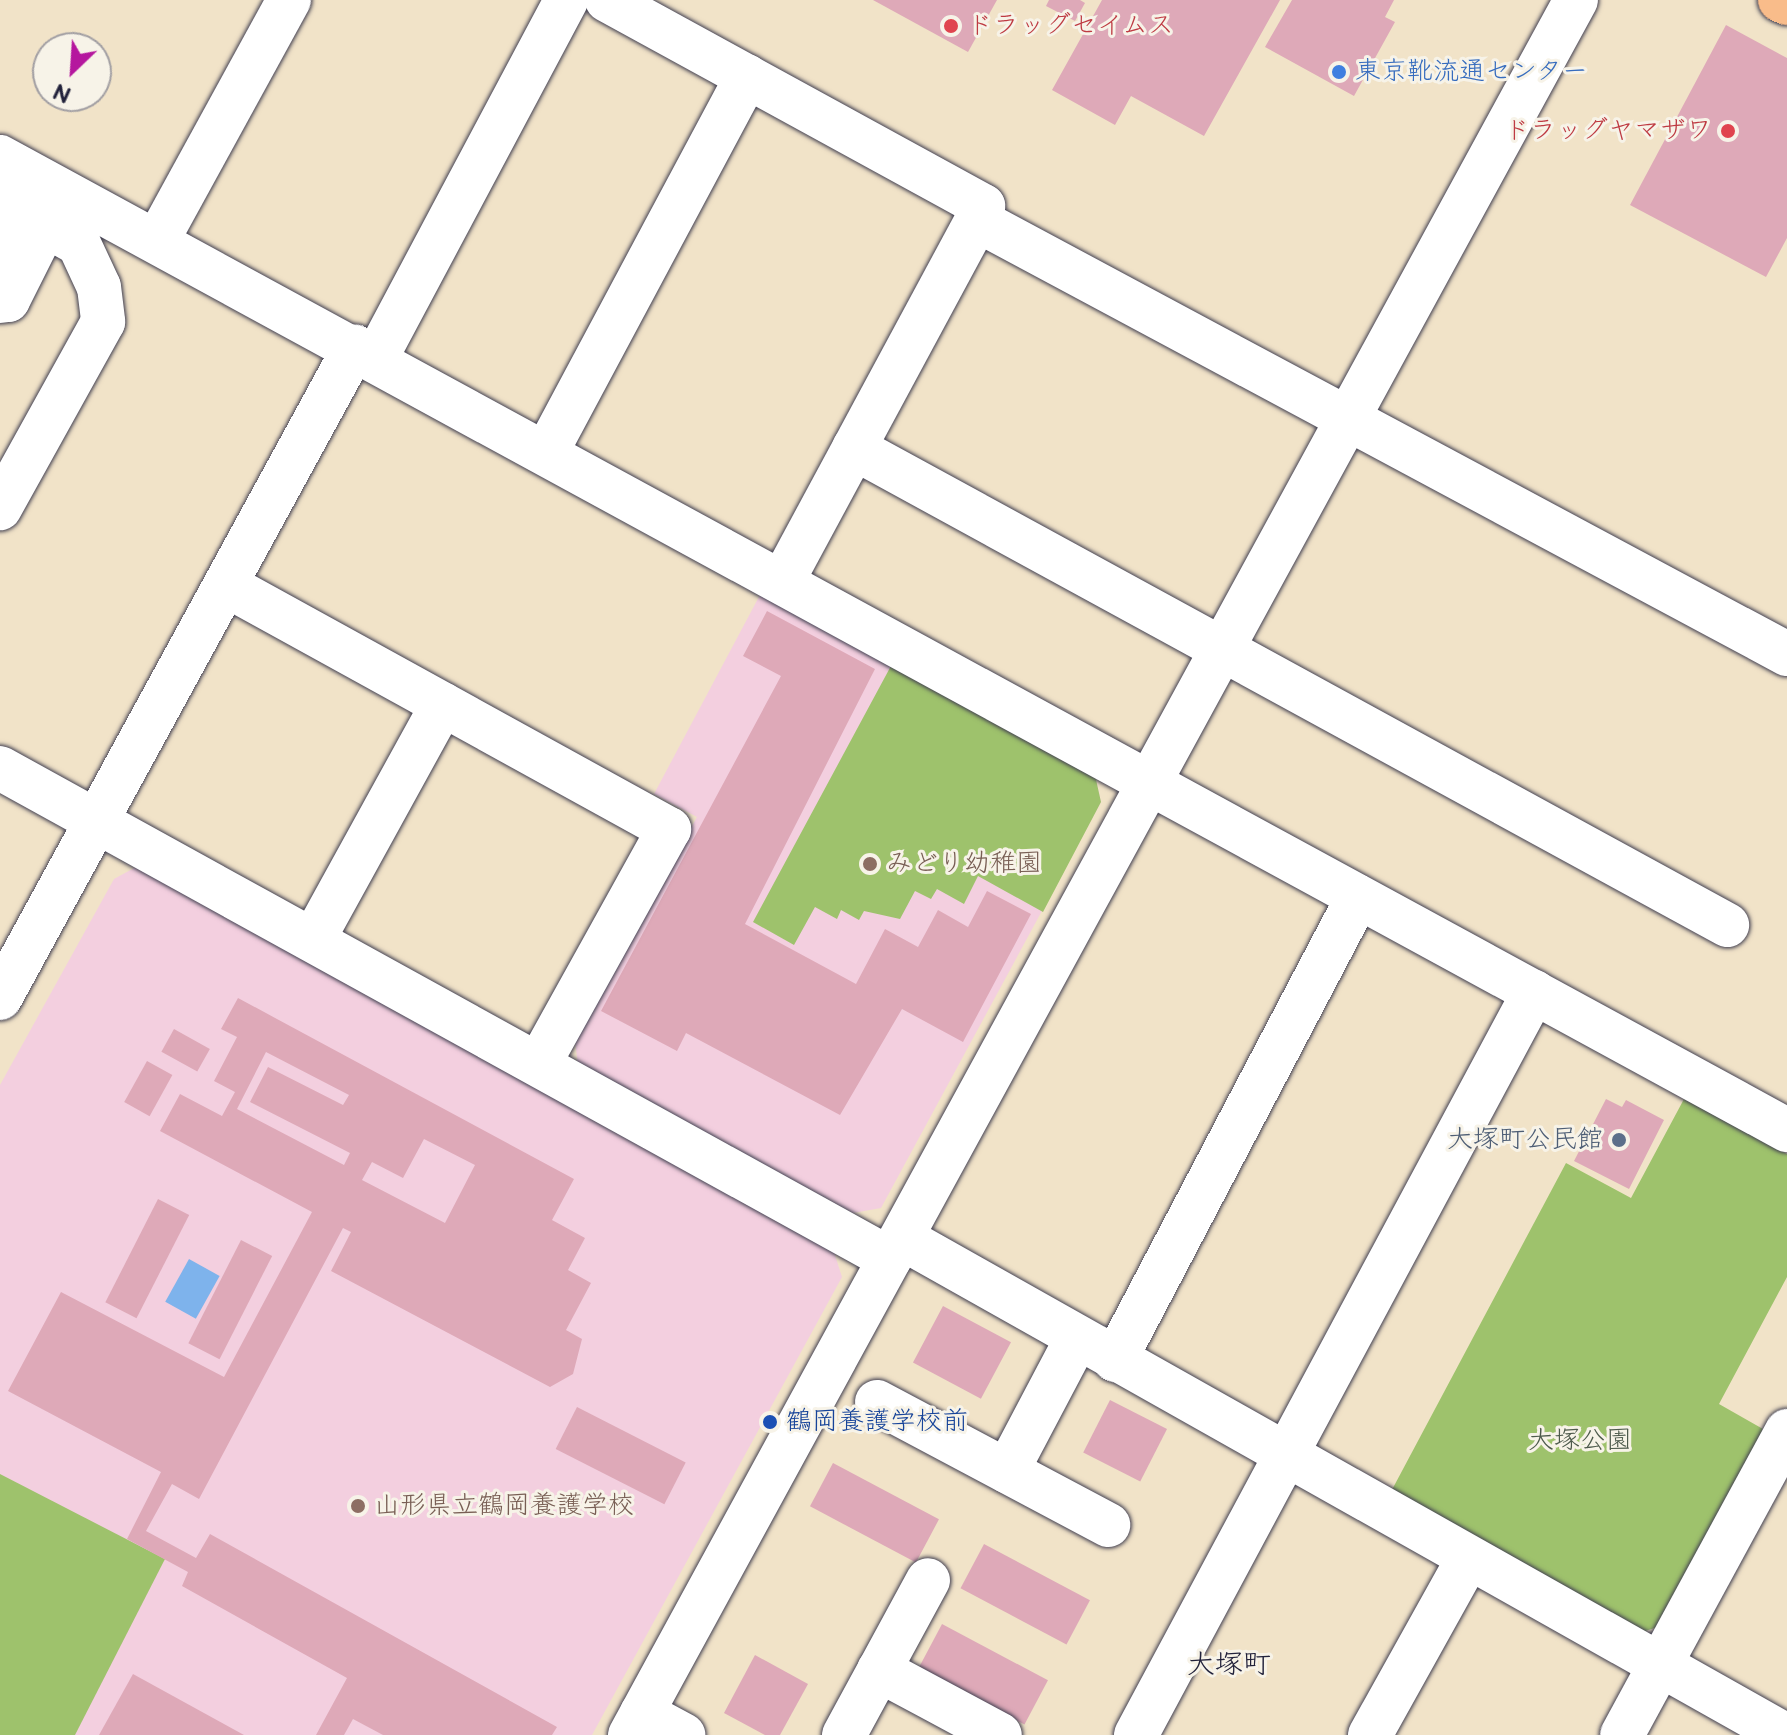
<!DOCTYPE html>
<meta charset="utf-8">
<style>
body{margin:0}
#map{position:relative;width:1787px;height:1735px;overflow:hidden;background:#f1e3c8;font-family:"Balsamiq Sans","Klee One",sans-serif}
div>[style]{position:absolute}
.built>*{inset:0;background:#f3cfdf}
.green>*{inset:0;background:#9ec26c}
.water>*{inset:0;background:#7eb3ec;transform-origin:0 0}
.building>*{inset:0;background:#dea9b8;transform-origin:0 0}
.roads{filter:drop-shadow(0 0 2px #413f50) drop-shadow(0 0 2px #413f50)}
.minor>*{height:44px;margin:-22px;padding:0 22px;transform-origin:22px;border-radius:22px;background:#fff}
.major>*{height:44px;margin:-22px;padding:0 22px;transform-origin:22px;border-radius:22px;background:#f9bc8a}
.dots>*{width:22px;height:22px;translate:-50% -50%;box-sizing:border-box;border:4px solid #f7f3e8;border-radius:50%}
span{translate:-50% -50%;white-space:nowrap;text-align:center;line-height:1.15;-webkit-text-stroke:6px #f7f3e8;paint-order:stroke}
.health-label{font-size:26px;color:#be3a42}
.left{translate:0 -50%;text-align:left}
.right{translate:-100% -50%;text-align:right}
.shop-label{font-size:26px;color:#366cbe}
.education-label{font-size:26px;color:#785e54}
.service-label{font-size:26px;color:#4e5e75}
.transit-label{font-size:26px;color:#164399}
.park-label{font-size:26px;color:#4d5a4c}
.neighbourhood-label{font-size:28px;color:#22223b}
.north{position:absolute;left:32px;top:32px;width:80px;height:80px;box-sizing:border-box;background:#f7f3e8;border:2px solid #a29fa3;border-radius:50%;rotate:205deg;font-size:22px;font-weight:700;line-height:32px;text-align:center;color:#22223b}
.north::after{content:'';display:block;margin:auto;width:28px;height:36px;background:#b5179e;clip-path:polygon(50% 0,100% 100%,50% 72%,0 100%)}
</style>
<div id="map">
<div class="built">
<i style="clip-path:polygon(761px 593px,1095px 775px,1101px 802px,881px 1208px,853px 1213px,578px 1065px,575px 1041px,697px 817px,654px 794px)"></i>
<i style="clip-path:polygon(136px 867px,833px 1249px,842px 1277px,592px 1735px,0 1735px,0 1085px,114px 879px)"></i>
</div>
<div class="green">
<i style="clip-path:polygon(892px 664px,1095px 775px,1101px 802px,1043px 912px,978px 876px,964px 904px,937px 889px,931px 899px,915px 891px,900px 919px,864px 911px,859px 920px,841px 910px,837px 919px,815px 907px,794px 945px,753px 922px)"></i>
<i style="clip-path:polygon(1684px 1099px,1787px 1154px,1787px 1277px,1719px 1404px,1770px 1433px,1670px 1623px,1633px 1635px,1386px 1501px,1566px 1163px,1631px 1198px)"></i>
<i style="clip-path:polygon(0 1474px,165px 1559px,75px 1735px,0 1735px)"></i>
</div>
<div class="water">
<i style="left:189px;top:1259px;width:35px;height:49px;rotate:29deg"></i>
</div>
<div class="building">
<i style="clip-path:polygon(873px 0,997px 0,968px 52px)"></i>
<i style="clip-path:polygon(1049px 0,1080px 0,1085px 3px,1075px 21px,1046px 6px)"></i>
<i style="clip-path:polygon(1102px 0,1280px 0,1204px 136px,1131px 96px,1115px 125px,1052px 90px)"></i>
<i style="clip-path:polygon(1292px 0,1394px 0,1385px 17px,1395px 22px,1354px 96px,1265px 47px)"></i>
<i style="clip-path:polygon(1726px 25px,1787px 58px,1787px 238px,1766px 277px,1630px 205px)"></i>
<i style="clip-path:polygon(767px 611px,875px 669px,745px 924px,856px 984px,885px 929px,918px 947px,938px 910px,968px 927px,987px 891px,1031px 914px,963px 1042px,902px 1009px,840px 1115px,686px 1033px,677px 1051px,601px 1011px,781px 676px,743px 656px)"></i>
<i style="clip-path:polygon(evenodd,238px 998px,574px 1179px,552px 1220px,585px 1238px,568px 1270px,591px 1283px,566px 1330px,582px 1339px,573px 1374px,550px 1387px,331px 1271px,351px 1232px,343px 1228px,199px 1499px,172px 1484px,146px 1531px,196px 1558px,210px 1534px,557px 1727px,552px 1735px,383px 1735px,353px 1719px,344px 1735px,316px 1735px,347px 1678px,182px 1586px,188px 1572px,127px 1539px,161px 1472px,8px 1391px,61px 1292px,224px 1377px,312px 1212px,160px 1131px,180px 1094px,222px 1116px,235px 1092px,214px 1081px,237px 1037px,221px 1029px,238px 998px,266px 1052px,349px 1095px,343px 1105px,268px 1067px,250px 1102px,350px 1153px,344px 1165px,237px 1109px,266px 1052px,238px 998px,424px 1139px,475px 1165px,445px 1223px,362px 1180px,372px 1162px,403px 1178px,424px 1139px)"></i>
<i style="left:174px;top:1029px;width:41px;height:26px;rotate:29deg"></i>
<i style="left:147px;top:1061px;width:29px;height:47px;rotate:29deg"></i>
<i style="clip-path:polygon(1606px 1099px,1622px 1107px,1626px 1100px,1664px 1120px,1629px 1189px,1574px 1161px)"></i>
<i style="left:158px;top:1199px;width:35px;height:116px;rotate:27deg"></i>
<i style="left:241px;top:1240px;width:35px;height:116px;rotate:27deg"></i>
<i style="left:943px;top:1306px;width:77px;height:64px;rotate:28deg"></i>
<i style="left:1110px;top:1400px;width:64px;height:59px;rotate:27deg"></i>
<i style="left:577px;top:1407px;width:122px;height:47px;rotate:27deg"></i>
<i style="left:833px;top:1463px;width:120px;height:49px;rotate:28deg"></i>
<i style="left:984px;top:1544px;width:120px;height:50px;rotate:28deg"></i>
<i style="left:942px;top:1624px;width:120px;height:50px;rotate:28deg"></i>
<i style="clip-path:polygon(755px 1655px,808px 1684px,780px 1735px,765px 1735px,724px 1713px)"></i>
<i style="clip-path:polygon(133px 1674px,244px 1735px,99px 1735px)"></i>
</div>
<div class="roads">
<div class="minor">
<i style="left:607px;top:0;width:429px;rotate:28.7deg"></i>
<i style="left:983px;top:206px;width:15px;rotate:113deg"></i>
<i style="left:977px;top:220px;width:919px;rotate:28.18deg"></i>
<i style="left:0;top:157px;width:2035px;rotate:28.57deg"></i>
<i style="left:0;top:200px;width:90px;rotate:29.1deg"></i>
<i style="left:79px;top:244px;width:47px;rotate:65.1deg"></i>
<i style="left:99px;top:287px;width:35px;rotate:83deg"></i>
<i style="left:103px;top:322px;width:213px;rotate:119deg"></i>
<i style="left:157px;top:241px;width:275px;rotate:-61.3deg"></i>
<i style="left:0;top:245px;width:39px;rotate:-63deg"></i>
<i style="left:0;top:301px;width:8px;rotate:-7deg"></i>
<i style="left:8px;top:300px;width:85px;rotate:-63.4deg"></i>
<i style="left:376px;top:358px;width:405px;rotate:-62deg"></i>
<i style="left:854px;top:448px;width:995px;rotate:28.65deg"></i>
<i style="left:546px;top:453px;width:427px;rotate:-61.9deg"></i>
<i style="left:782px;top:582px;width:411px;rotate:-61.7deg"></i>
<i style="left:226px;top:585px;width:506px;rotate:28.85deg"></i>
<i style="left:669px;top:829px;width:269px;rotate:119deg"></i>
<i style="left:0;top:768px;width:1016px;rotate:28.88deg"></i>
<i style="left:313px;top:940px;width:269px;rotate:-61.2deg"></i>
<i style="left:0;top:998px;width:742px;rotate:-61.4deg"></i>
<i style="left:902px;top:1238px;width:1013px;rotate:29.37deg"></i>
<i style="left:1115px;top:1360px;width:523px;rotate:-62.31deg"></i>
<i style="left:877px;top:1402px;width:262px;rotate:28deg"></i>
<i style="left:1007px;top:1471px;width:150px;rotate:-62.2deg"></i>
<i style="left:879px;top:1670px;width:137px;rotate:28.2deg"></i>
<i style="left:642px;top:1713px;width:47px;rotate:28.2deg"></i>
<i style="left:630px;top:1735px;width:1976px;rotate:-61.4deg"></i>
<i style="left:844px;top:1735px;width:176px;rotate:-61.5deg"></i>
<i style="left:1136px;top:1735px;width:843px;rotate:-61.82deg"></i>
<i style="left:1370px;top:1735px;width:199px;rotate:-60.9deg"></i>
<i style="left:1622px;top:1735px;width:346px;rotate:-61.5deg"></i>
</div>
<div class="major">
<i style="left:1780px;top:0;width:8px;rotate:23deg"></i>
</div>
</div>
<div class="dots">
<i style="left:951px;top:26px;background:#e0444e"></i>
<i style="left:1339px;top:72px;background:#3f7fe0"></i>
<i style="left:1728px;top:131px;background:#e0444e"></i>
<i style="left:870px;top:864px;background:#8d6e63"></i>
<i style="left:1619px;top:1140px;background:#5c6f8a"></i>
<i style="left:770px;top:1422px;background:#1a4fb4"></i>
<i style="left:358px;top:1506px;background:#8d6e63"></i>
</div>
<div class="health-label">
<span class="left" style="left:967px;top:26px">ドラッグセイムス</span>
<span class="right" style="left:1712px;top:131px">ドラッグヤマザワ</span>
</div>
<div class="shop-label">
<span class="left" style="left:1355px;top:72px">東京靴流通センター</span>
</div>
<div class="education-label">
<span class="left" style="left:886px;top:864px">みどり幼稚園</span>
<span class="left" style="left:374px;top:1506px">山形県立鶴岡養護学校</span>
</div>
<div class="service-label">
<span class="right" style="left:1603px;top:1140px">大塚町公民館</span>
</div>
<div class="transit-label">
<span class="left" style="left:786px;top:1422px">鶴岡養護学校前</span>
</div>
<div class="park-label">
<span style="left:1580px;top:1441px">大塚公園</span>
</div>
<div class="neighbourhood-label">
<span style="left:1229px;top:1665px">大塚町</span>
</div>
<div class="north">N</div>
</div>
